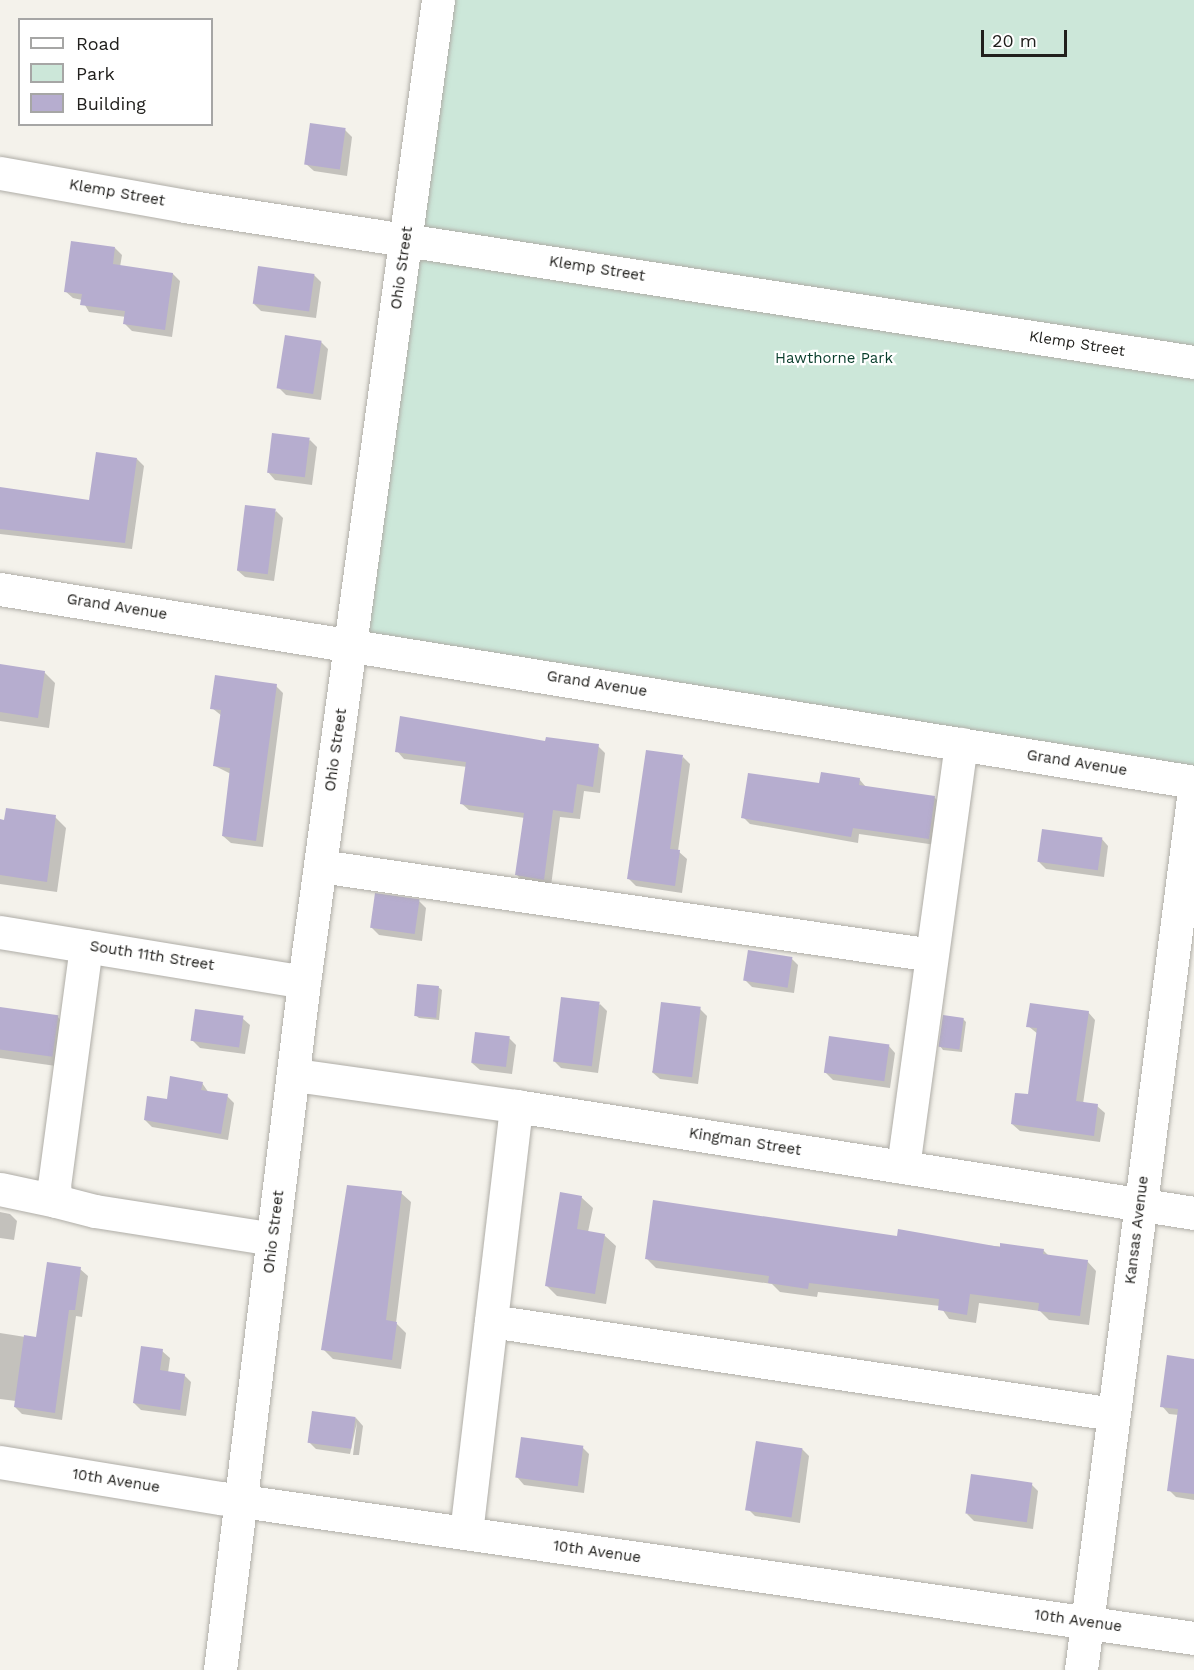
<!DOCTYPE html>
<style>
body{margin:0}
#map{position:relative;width:1194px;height:1670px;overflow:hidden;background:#f4f2eb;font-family:"Work Sans",sans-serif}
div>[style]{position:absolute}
.green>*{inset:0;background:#cce7d9}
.shadow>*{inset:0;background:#0003}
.building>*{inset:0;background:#b6adcf;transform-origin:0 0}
.roads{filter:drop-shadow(0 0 2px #afada7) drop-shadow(0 0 2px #afada7)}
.minor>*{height:33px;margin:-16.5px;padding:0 16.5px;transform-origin:16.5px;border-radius:16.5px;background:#fff}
span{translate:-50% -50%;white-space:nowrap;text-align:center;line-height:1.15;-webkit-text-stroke:4.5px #fff;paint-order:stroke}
.street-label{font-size:15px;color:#21201d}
.park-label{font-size:15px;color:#083d2b}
.legend{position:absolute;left:18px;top:18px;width:195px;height:108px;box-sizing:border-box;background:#fff;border:2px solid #a6a6a5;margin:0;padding:8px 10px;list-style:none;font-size:18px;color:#21201d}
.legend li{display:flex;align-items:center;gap:12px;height:30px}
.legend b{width:30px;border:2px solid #a6a6a5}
.scale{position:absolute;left:981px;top:30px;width:86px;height:27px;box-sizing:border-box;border:3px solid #21201d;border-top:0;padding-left:8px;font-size:18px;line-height:21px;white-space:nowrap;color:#21201d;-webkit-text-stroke:4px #fff;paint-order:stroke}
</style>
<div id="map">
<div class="green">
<i style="clip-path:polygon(438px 0,1194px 0,1194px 782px,350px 643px)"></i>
</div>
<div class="shadow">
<i style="clip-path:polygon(345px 130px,352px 137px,347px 176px,314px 171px,306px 164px)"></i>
<i style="clip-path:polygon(115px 248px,122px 255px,120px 267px,173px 274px,180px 281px,172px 337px,132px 331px,125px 324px,126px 317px,89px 312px,82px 300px,73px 298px,65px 291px)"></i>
<i style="clip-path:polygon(314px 275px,321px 282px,316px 318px,261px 311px,254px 304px)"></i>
<i style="clip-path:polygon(321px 342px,328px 349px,321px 400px,286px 395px,279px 388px)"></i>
<i style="clip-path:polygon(310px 440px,317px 447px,312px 485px,275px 480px,268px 472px)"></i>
<i style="clip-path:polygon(137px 459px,144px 466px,132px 549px,0 534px,0 489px,91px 502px)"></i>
<i style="clip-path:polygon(276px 511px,283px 518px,274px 581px,245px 577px,237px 570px)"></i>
<i style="clip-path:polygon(0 666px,44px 672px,55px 683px,49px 728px,0 721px)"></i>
<i style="clip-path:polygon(276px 686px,283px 693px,263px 847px,231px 843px,223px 836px,231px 774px,215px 766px,222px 716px,212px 708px)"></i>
<i style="clip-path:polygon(547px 743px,598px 746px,605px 753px,600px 793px,584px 791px,580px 819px,560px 817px,551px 886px,524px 882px,517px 875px,525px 818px,469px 810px,461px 803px,467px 767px,404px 759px,397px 751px)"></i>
<i style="clip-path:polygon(683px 757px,690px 764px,678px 851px,687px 859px,682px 893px,636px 886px,629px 879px)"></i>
<i style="clip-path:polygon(859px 779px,866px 787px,934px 797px,941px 804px,936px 845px,859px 834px,858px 843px,750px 824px,743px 817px,820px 785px)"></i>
<i style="clip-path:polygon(55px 817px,66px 828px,57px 892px,0 884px,0 821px)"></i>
<i style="clip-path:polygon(1101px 838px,1108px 846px,1104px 877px,1046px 869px,1039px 862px)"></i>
<i style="clip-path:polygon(419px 901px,426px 908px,422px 941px,379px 935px,372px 928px)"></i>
<i style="clip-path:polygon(791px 958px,798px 965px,794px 993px,752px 987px,745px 980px)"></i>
<i style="clip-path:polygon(438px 987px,442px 990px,439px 1020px,419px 1018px,415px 1015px)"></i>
<i style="clip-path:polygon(600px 1004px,607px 1011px,598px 1073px,561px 1068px,554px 1061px)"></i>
<i style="clip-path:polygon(0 1008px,57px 1016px,68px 1028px,63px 1067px,0 1058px)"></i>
<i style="clip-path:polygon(700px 1009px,707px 1016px,698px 1084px,660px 1079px,652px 1072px)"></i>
<i style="clip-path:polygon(1088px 1012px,1095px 1020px,1083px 1104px,1097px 1106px,1105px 1113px,1100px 1142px,1020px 1131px,1012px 1124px,1029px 1096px,1038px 1034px,1028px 1026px)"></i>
<i style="clip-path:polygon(242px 1018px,250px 1025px,245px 1054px,200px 1048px,192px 1040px)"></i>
<i style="clip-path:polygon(963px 1019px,966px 1022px,962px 1052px,943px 1050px,940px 1046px)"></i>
<i style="clip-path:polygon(509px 1038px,516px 1045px,512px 1074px,480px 1070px,472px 1063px)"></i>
<i style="clip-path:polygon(888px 1045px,895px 1053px,890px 1088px,833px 1080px,825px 1072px)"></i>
<i style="clip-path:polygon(202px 1083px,209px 1093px,227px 1096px,234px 1103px,228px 1140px,152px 1127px,145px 1120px,168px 1101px)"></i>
<i style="clip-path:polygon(401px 1193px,411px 1202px,396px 1323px,406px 1333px,401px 1369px,333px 1359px,323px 1349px)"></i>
<i style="clip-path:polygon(581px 1197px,593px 1208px,588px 1232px,604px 1235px,616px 1246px,606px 1304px,557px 1296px,546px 1285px)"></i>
<i style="clip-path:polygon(0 1212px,10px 1214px,17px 1221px,14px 1240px,0 1238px)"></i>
<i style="clip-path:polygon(898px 1238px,1043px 1250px,1049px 1256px,1087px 1261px,1096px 1271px,1089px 1325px,1049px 1320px,1040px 1311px,979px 1303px,976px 1323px,949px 1319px,940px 1306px,818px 1292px,817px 1297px,780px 1292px,772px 1284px,656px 1268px,647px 1259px)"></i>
<i style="clip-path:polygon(80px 1269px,88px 1276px,82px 1317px,76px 1316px,62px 1420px,22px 1414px,15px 1407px,16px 1401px,0 1399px,0 1333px,38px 1339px)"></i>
<i style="clip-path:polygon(162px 1351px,170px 1358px,168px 1373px,184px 1375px,191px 1382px,186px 1416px,141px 1410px,134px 1403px)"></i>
<i style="clip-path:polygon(1194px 1360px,1194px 1500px,1176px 1497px,1169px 1490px,1179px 1415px,1169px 1414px,1162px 1406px)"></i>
<i style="clip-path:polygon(356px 1418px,363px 1426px,359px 1455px,353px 1455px,357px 1422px,350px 1454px,316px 1449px,309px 1442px)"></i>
<i style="clip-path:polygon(582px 1447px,589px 1454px,584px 1493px,524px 1485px,517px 1477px)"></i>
<i style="clip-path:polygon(802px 1449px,809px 1456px,800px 1523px,755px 1516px,748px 1509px)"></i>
<i style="clip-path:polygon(1031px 1484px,1038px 1491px,1033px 1529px,974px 1521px,967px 1514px)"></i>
</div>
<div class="building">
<i style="left:310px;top:123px;width:36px;height:42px;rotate:8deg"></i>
<i style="clip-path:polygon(71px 241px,115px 247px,113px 264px,173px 273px,165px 330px,123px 324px,125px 311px,80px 305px,82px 294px,64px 292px)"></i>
<i style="left:258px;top:266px;width:57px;height:38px;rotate:8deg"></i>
<i style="left:285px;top:335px;width:37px;height:54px;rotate:9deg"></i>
<i style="left:272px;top:433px;width:38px;height:40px;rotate:7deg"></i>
<i style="clip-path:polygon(96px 452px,137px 458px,125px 543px,0 529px,0 487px,89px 500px)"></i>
<i style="left:245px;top:505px;width:31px;height:66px;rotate:7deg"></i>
<i style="clip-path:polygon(0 664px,45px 671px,38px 718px,0 712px)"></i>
<i style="clip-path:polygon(215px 675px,277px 684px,256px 841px,222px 836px,230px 768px,213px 766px,221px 710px,210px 709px)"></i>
<i style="clip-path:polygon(400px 716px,545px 741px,546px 737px,599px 744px,593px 787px,577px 784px,573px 813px,553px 810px,544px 880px,515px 875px,524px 813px,460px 804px,466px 762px,395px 752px)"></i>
<i style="clip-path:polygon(646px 750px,683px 755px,670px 849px,680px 850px,675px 886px,627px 879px)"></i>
<i style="clip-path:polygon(821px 772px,860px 778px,859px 785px,935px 796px,929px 839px,853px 828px,851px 837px,741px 818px,748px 773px,819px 783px)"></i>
<i style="clip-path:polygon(6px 808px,56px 815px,47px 882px,0 875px,0 819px,4px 820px)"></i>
<i style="left:1042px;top:829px;width:61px;height:33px;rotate:8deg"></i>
<i style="left:375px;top:893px;width:45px;height:35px;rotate:8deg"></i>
<i style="left:748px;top:950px;width:45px;height:31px;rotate:9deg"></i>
<i style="left:417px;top:984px;width:22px;height:32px;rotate:5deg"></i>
<i style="left:561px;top:997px;width:39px;height:65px;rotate:7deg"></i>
<i style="left:661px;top:1002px;width:40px;height:71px;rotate:7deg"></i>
<i style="clip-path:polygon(1030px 1003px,1089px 1011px,1076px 1101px,1098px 1104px,1094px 1136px,1011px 1124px,1015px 1093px,1028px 1094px,1037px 1028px,1026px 1027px)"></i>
<i style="left:0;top:1007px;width:59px;height:42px;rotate:8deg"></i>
<i style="left:195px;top:1009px;width:49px;height:32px;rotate:8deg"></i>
<i style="left:943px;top:1015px;width:21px;height:32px;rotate:8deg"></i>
<i style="left:475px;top:1032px;width:35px;height:31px;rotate:7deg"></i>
<i style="left:829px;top:1036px;width:61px;height:37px;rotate:8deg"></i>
<i style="clip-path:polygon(170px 1076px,203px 1082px,201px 1090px,228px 1094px,221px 1134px,144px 1120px,147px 1096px,167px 1099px)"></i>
<i style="clip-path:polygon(347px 1185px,402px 1191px,386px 1320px,397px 1322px,392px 1360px,321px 1350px)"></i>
<i style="clip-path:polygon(560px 1192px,582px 1196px,577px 1229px,605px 1234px,595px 1294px,545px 1286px)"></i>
<i style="clip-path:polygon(653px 1200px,897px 1236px,898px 1229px,1000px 1247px,1000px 1243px,1044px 1249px,1043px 1254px,1088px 1260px,1080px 1316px,1038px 1311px,1039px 1303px,970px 1294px,967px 1315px,938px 1310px,939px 1299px,809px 1283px,808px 1289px,768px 1283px,769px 1276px,645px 1259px)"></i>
<i style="clip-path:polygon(47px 1262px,81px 1267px,75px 1310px,69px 1310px,55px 1413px,14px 1407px,24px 1335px,36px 1337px)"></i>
<i style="clip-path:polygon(141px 1346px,163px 1349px,160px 1370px,185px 1374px,180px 1410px,133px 1403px)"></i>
<i style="clip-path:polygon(1167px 1355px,1194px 1359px,1194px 1494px,1167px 1491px,1178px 1409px,1160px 1407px)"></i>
<i style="left:312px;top:1411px;width:44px;height:32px;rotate:8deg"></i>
<i style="left:521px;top:1437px;width:63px;height:41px;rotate:8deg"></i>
<i style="left:756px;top:1441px;width:47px;height:70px;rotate:9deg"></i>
<i style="left:971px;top:1474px;width:62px;height:40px;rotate:8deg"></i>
</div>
<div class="roads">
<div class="minor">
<i style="left:0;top:173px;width:188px;rotate:10.1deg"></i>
<i style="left:185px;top:206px;width:1021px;rotate:8.79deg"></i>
<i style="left:0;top:589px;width:1209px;rotate:9.18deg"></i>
<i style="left:320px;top:866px;width:618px;rotate:8.27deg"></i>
<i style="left:0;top:932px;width:308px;rotate:9.3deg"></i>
<i style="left:86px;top:946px;width:241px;rotate:97.6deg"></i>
<i style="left:54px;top:1185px;width:16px;rotate:83deg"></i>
<i style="left:56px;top:1201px;width:40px;rotate:14.4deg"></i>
<i style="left:95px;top:1211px;width:180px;rotate:8.9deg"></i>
<i style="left:295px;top:1075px;width:223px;rotate:8deg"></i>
<i style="left:516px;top:1106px;width:686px;rotate:8.97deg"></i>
<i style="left:903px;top:1167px;width:427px;rotate:-82.2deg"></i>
<i style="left:0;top:1189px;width:57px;rotate:12.1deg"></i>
<i style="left:491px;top:1321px;width:629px;rotate:8.5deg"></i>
<i style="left:0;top:1462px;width:224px;rotate:9.3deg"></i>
<i style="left:221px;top:1498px;width:983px;rotate:8.19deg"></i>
<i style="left:466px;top:1533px;width:430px;rotate:-83.3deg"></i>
<i style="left:220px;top:1670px;width:693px;rotate:-83.04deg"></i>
<i style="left:304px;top:982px;width:991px;rotate:-82.23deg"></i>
<i style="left:1081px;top:1670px;width:887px;rotate:-82.68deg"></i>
</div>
</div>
<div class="street-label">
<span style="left:117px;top:193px;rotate:10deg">Klemp Street</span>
<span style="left:402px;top:268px;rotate:-82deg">Ohio Street</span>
<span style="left:597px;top:269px;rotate:9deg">Klemp Street</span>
<span style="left:1077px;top:344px;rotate:9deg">Klemp Street</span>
<span style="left:117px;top:607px;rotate:9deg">Grand Avenue</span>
<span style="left:597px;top:684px;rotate:9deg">Grand Avenue</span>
<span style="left:336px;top:750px;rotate:-82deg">Ohio Street</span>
<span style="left:1077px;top:763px;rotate:9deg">Grand Avenue</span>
<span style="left:152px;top:956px;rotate:9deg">South 11th Street</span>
<span style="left:745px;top:1142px;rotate:9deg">Kingman Street</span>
<span style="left:1137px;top:1230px;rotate:-83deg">Kansas Avenue</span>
<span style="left:274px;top:1232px;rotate:-83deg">Ohio Street</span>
<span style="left:116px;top:1481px;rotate:9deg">10th Avenue</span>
<span style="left:597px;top:1552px;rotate:8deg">10th Avenue</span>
<span style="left:1078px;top:1621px;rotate:8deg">10th Avenue</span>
</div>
<div class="park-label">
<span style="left:834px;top:359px">Hawthorne Park</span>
</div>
<ul class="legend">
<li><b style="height:8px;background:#fff"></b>Road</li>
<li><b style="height:16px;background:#cce7d9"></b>Park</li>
<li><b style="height:16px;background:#b6adcf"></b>Building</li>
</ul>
<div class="scale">20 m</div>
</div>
